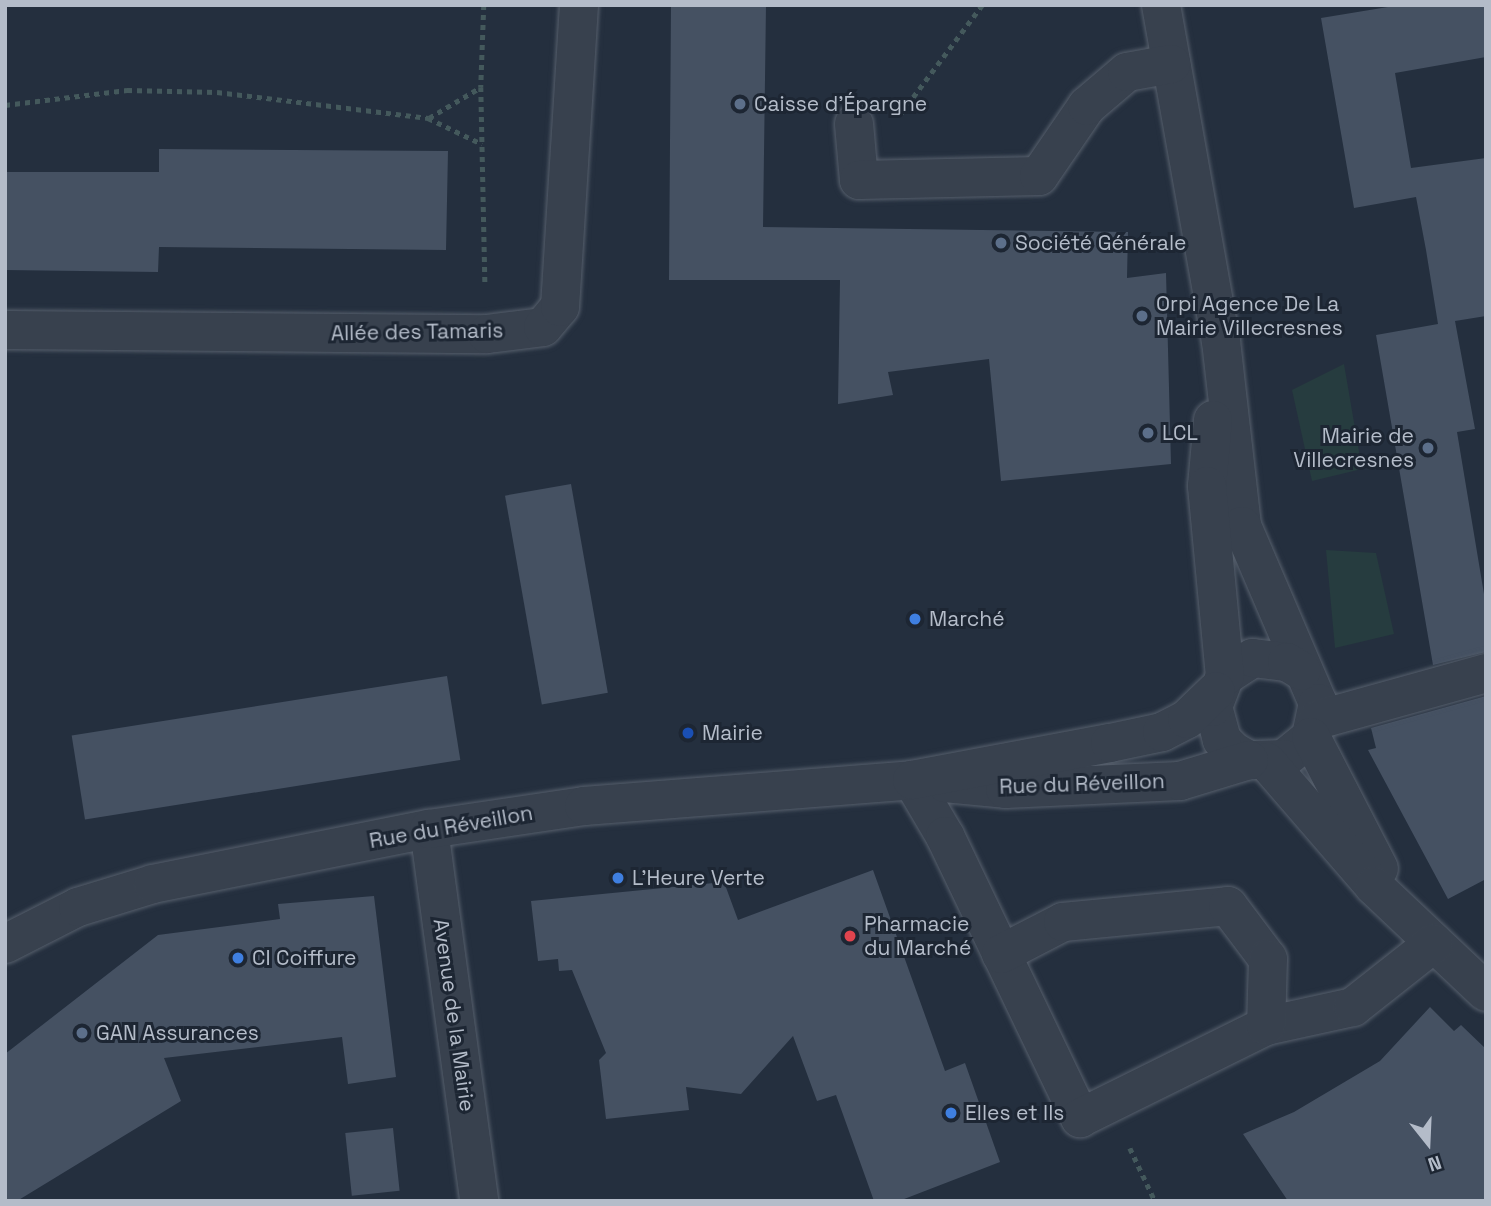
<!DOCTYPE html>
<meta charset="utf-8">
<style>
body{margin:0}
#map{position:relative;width:1491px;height:1206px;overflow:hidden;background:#242f3e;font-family:"Space Grotesk",sans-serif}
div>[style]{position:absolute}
.green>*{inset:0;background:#263c3f}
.building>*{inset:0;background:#455162;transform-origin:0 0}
.path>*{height:4.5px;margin-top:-2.25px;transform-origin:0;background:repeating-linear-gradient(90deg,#44595c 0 5px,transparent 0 10px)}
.roads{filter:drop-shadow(0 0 2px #565f6c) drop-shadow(0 0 2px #565f6c)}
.minor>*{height:38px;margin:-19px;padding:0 19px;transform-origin:19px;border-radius:19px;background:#38414e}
.dots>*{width:19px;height:19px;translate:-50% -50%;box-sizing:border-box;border:4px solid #1d2633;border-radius:50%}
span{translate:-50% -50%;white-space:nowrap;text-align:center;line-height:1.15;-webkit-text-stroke:6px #1d2633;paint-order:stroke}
.poi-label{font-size:21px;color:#b4bcc9}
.left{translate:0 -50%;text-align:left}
.right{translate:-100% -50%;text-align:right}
.street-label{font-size:21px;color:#b4bcc9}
.frame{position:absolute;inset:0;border:7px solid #b4bcc9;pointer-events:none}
.north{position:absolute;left:1393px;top:1108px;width:70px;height:70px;-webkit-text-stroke:5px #1d2633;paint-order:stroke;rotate:162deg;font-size:19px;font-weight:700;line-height:28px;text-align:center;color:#b4bcc9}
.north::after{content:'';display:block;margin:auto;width:24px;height:32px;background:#b4bcc9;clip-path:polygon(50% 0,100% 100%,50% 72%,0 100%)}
</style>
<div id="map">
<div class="green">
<i style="clip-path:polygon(1344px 364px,1362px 469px,1312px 481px,1292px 390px)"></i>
<i style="clip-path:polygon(1326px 550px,1376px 553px,1394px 634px,1335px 648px)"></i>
</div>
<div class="building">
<i style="clip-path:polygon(671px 5px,766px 5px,763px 227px,1128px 232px,1127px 278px,1166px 273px,1171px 464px,1001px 481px,989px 359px,888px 372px,893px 395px,838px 404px,840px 280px,669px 280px)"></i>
<i style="clip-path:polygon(1400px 5px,1486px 5px,1486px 57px,1395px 73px,1411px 168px,1486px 158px,1486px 316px,1455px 321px,1475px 429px,1457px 432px,1486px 606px,1486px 652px,1433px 665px,1376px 335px,1438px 324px,1426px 250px,1416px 197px,1354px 208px,1321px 18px)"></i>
<i style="clip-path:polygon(159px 149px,448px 151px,446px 250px,159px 247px,158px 272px,5px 270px,5px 172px,159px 172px)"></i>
<i style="left:571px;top:484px;width:212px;height:67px;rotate:80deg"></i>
<i style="left:447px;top:676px;width:85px;height:380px;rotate:81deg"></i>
<i style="clip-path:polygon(1486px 696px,1486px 879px,1448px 899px,1368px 750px,1376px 748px,1371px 728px)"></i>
<i style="clip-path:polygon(873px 870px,945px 1071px,965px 1063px,1000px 1162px,899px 1201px,874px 1201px,836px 1095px,817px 1101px,793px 1036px,741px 1094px,686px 1087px,689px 1110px,606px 1119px,599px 1060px,606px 1053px,572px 970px,559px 971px,558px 959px,538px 961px,531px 901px,724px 882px,738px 920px)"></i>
<i style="clip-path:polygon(374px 896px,396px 1077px,348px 1084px,342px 1037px,164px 1058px,181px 1101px,17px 1201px,5px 1201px,5px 1054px,158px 935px,280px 919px,278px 904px)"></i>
<i style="clip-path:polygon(1430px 1007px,1454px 1031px,1461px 1025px,1486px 1049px,1486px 1201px,1288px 1201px,1243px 1134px,1294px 1112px,1380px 1061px)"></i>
<i style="left:393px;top:1128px;width:63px;height:48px;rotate:84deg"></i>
</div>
<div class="path">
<i style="left:484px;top:5px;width:82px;rotate:92.1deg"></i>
<i style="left:481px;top:87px;width:197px;rotate:88.8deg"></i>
<i style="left:5px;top:105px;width:123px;rotate:-7deg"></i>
<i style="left:127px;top:90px;width:90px;rotate:1.3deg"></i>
<i style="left:217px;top:92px;width:213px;rotate:7deg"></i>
<i style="left:428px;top:118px;width:60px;rotate:25.7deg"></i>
<i style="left:901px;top:113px;width:135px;rotate:-53.1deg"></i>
<i style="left:429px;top:118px;width:61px;rotate:-30.8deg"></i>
<i style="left:1130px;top:1148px;width:59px;rotate:64.7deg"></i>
</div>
<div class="roads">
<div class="minor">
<i style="left:1161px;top:5px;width:341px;rotate:79.9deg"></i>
<i style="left:1221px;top:341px;width:186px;rotate:83.5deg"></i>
<i style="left:1242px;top:526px;width:193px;rotate:66.8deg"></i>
<i style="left:1318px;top:703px;width:35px;rotate:102deg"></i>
<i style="left:1311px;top:737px;width:35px;rotate:141deg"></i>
<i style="left:1284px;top:759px;width:35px;rotate:178deg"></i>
<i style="left:1249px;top:760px;width:18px;rotate:-151deg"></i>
<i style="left:1233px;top:751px;width:16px;rotate:-135deg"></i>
<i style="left:1222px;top:740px;width:34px;rotate:-105deg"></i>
<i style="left:1213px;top:707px;width:33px;rotate:-69deg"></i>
<i style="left:1225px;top:676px;width:33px;rotate:-33deg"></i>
<i style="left:1253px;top:658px;width:34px;rotate:7deg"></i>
<i style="left:1287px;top:662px;width:17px;rotate:31deg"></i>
<i style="left:854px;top:124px;width:56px;rotate:84.9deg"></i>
<i style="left:859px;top:180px;width:180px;rotate:-1.3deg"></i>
<i style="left:1039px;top:176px;width:85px;rotate:-55.6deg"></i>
<i style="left:1087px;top:106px;width:52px;rotate:-40.4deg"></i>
<i style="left:1127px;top:72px;width:45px;rotate:-10.3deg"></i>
<i style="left:5px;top:330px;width:482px;rotate:0.5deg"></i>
<i style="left:487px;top:334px;width:56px;rotate:-7.1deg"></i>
<i style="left:543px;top:327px;width:26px;rotate:-50deg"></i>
<i style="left:560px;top:307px;width:303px;rotate:-86.4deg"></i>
<i style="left:1213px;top:420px;width:66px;rotate:95.2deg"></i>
<i style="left:1207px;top:486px;width:191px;rotate:84.6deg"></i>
<i style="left:1317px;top:720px;width:175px;rotate:-15.5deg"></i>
<i style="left:1311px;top:737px;width:148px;rotate:62.7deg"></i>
<i style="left:1267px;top:762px;width:164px;rotate:49.2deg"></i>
<i style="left:1374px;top:886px;width:154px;rotate:43.4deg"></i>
<i style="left:912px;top:780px;width:65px;rotate:59.5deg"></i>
<i style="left:945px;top:836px;width:313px;rotate:64.4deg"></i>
<i style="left:1080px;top:1118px;width:208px;rotate:-26.3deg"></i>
<i style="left:1266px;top:1026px;width:89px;rotate:-12.3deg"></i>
<i style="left:1353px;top:1007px;width:103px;rotate:-38.3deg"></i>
<i style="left:945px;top:783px;width:60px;rotate:5.7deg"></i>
<i style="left:1005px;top:789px;width:175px;rotate:-2.6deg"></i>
<i style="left:1180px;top:781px;width:72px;rotate:-16.9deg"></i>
<i style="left:429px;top:829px;width:375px;rotate:82.3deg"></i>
<i style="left:5px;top:944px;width:82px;rotate:-26.9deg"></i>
<i style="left:78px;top:907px;width:78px;rotate:-17deg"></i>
<i style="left:153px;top:884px;width:281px;rotate:-11.3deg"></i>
<i style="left:429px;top:829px;width:157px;rotate:-8.4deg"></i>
<i style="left:584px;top:806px;width:329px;rotate:-4.5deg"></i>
<i style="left:912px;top:780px;width:201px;rotate:-10.6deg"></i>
<i style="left:1110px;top:743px;width:53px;rotate:-11.9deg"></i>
<i style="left:1162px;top:732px;width:28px;rotate:-27deg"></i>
<i style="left:1187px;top:719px;width:40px;rotate:-44deg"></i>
<i style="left:1001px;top:954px;width:70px;rotate:-27.3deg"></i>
<i style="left:1063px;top:922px;width:166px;rotate:-5.5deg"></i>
<i style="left:1228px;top:906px;width:66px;rotate:53deg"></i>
<i style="left:1268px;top:959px;width:67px;rotate:91.7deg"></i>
</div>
</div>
<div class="dots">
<i style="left:740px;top:104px;background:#5c6f8a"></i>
<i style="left:1001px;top:243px;background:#5c6f8a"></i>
<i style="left:1142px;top:316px;background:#5c6f8a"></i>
<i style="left:1148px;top:433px;background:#5c6f8a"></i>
<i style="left:1428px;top:448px;background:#5c6f8a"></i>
<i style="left:915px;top:619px;background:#3f7fe0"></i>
<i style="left:688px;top:733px;background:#1a4fb4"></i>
<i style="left:618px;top:878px;background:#3f7fe0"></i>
<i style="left:850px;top:936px;background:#e0444e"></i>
<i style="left:238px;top:958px;background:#3f7fe0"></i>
<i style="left:82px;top:1033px;background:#5c6f8a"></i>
<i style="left:951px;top:1113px;background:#3f7fe0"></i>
</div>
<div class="poi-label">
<span class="left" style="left:754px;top:104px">Caisse d'Épargne</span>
<span class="left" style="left:1015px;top:243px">Société Générale</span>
<span class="left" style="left:1156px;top:316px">Orpi Agence De La<br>Mairie Villecresnes</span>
<span class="left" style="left:1162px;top:433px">LCL</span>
<span class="right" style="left:1414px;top:448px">Mairie de<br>Villecresnes</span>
<span class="left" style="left:929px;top:619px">Marché</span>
<span class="left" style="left:702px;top:733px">Mairie</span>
<span class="left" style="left:632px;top:878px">L'Heure Verte</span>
<span class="left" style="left:864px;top:936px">Pharmacie<br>du Marché</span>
<span class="left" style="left:252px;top:958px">CI Coiffure</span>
<span class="left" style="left:96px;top:1033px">GAN Assurances</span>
<span class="left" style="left:965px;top:1113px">Elles et Ils</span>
</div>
<div class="street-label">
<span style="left:417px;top:332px;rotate:-1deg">Allée des Tamaris</span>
<span style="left:1082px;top:784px;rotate:-2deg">Rue du Réveillon</span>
<span style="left:451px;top:827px;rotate:-10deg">Rue du Réveillon</span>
<span style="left:454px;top:1015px;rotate:82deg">Avenue de la Mairie</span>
</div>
<div class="frame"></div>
<div class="north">N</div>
</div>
